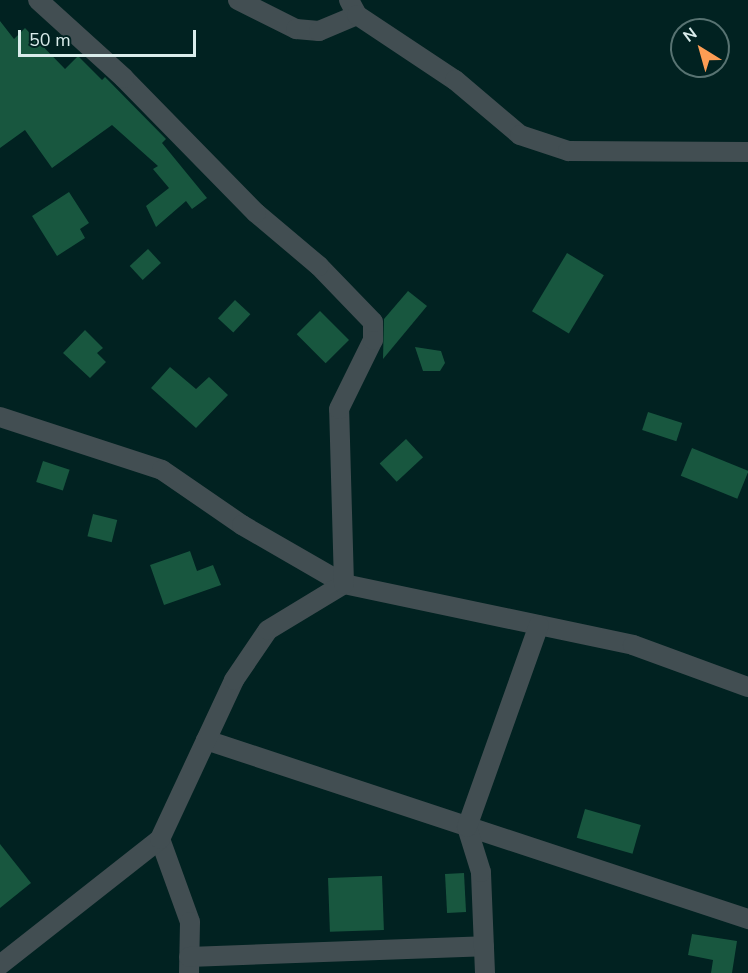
<!DOCTYPE html>
<style>
body{margin:0}
#map{position:relative;width:748px;height:973px;overflow:hidden;background:#012221;font-family:"Nunito Sans",sans-serif}
div>[style]{position:absolute}
.building>*{inset:0;background:#18573f;transform-origin:0 0}
.street>*{height:20px;margin:-10px;padding:0 10px;transform-origin:10px;border-radius:10px;background:#424e52}
span{translate:-50% -50%;white-space:nowrap;text-align:center;line-height:1.15;-webkit-text-stroke:5px #012221;paint-order:stroke}
.north{position:absolute;left:670px;top:18px;width:60px;height:60px;box-sizing:border-box;background:#012221;border:2px solid #587372;border-radius:50%;rotate:323deg;font-size:16px;font-weight:700;line-height:24px;text-align:center;color:#daeceb}
.north::after{content:'';display:block;margin:auto;width:21px;height:27px;background:#fd9d54;clip-path:polygon(50% 0,100% 100%,50% 72%,0 100%)}
.scale{position:absolute;left:18px;top:30px;width:178px;height:27px;box-sizing:border-box;border:3px solid #daeceb;border-top:0;padding-left:8px;font-size:18px;line-height:21px;white-space:nowrap;color:#daeceb;-webkit-text-stroke:4px #012221;paint-order:stroke}
</style>
<div id="map">
<div class="building">
<i style="clip-path:polygon(0 21px,14px 39px,25px 28px,65px 69px,78px 56px,102px 80px,105px 77px,166px 139px,162px 143px,207px 198px,192px 209px,186px 201px,156px 227px,146px 206px,169px 188px,153px 169px,158px 166px,112px 125px,52px 168px,25px 130px,0 148px)"></i>
<i style="clip-path:polygon(69px 192px,89px 223px,80px 229px,85px 238px,57px 256px,32px 216px)"></i>
<i style="left:148px;top:249px;width:19px;height:25px;rotate:47deg"></i>
<i style="left:567px;top:253px;width:43px;height:68px;rotate:31deg"></i>
<i style="clip-path:polygon(408px 291px,427px 306px,383px 359px,384px 319px)"></i>
<i style="left:235px;top:300px;width:21px;height:25px;rotate:43deg"></i>
<i style="left:320px;top:311px;width:41px;height:33px;rotate:45deg"></i>
<i style="clip-path:polygon(85px 330px,103px 348px,97px 353px,106px 362px,90px 378px,63px 353px)"></i>
<i style="clip-path:polygon(415px 347px,441px 351px,445px 363px,440px 371px,423px 371px)"></i>
<i style="clip-path:polygon(170px 367px,196px 389px,209px 377px,228px 395px,196px 428px,151px 388px)"></i>
<i style="left:648px;top:412px;width:36px;height:19px;rotate:18deg"></i>
<i style="left:406px;top:439px;width:25px;height:36px;rotate:47deg"></i>
<i style="left:692px;top:448px;width:61px;height:30px;rotate:22deg"></i>
<i style="left:43px;top:461px;width:28px;height:22px;rotate:18deg"></i>
<i style="left:93px;top:514px;width:25px;height:23px;rotate:14deg"></i>
<i style="clip-path:polygon(190px 551px,197px 571px,213px 565px,221px 585px,164px 605px,150px 565px)"></i>
<i style="left:585px;top:809px;width:58px;height:30px;rotate:16deg"></i>
<i style="clip-path:polygon(0 844px,31px 883px,0 908px)"></i>
<i style="left:464px;top:873px;width:39px;height:19px;rotate:87deg"></i>
<i style="left:382px;top:876px;width:54px;height:54px;rotate:88deg"></i>
<i style="clip-path:polygon(692px 934px,737px 941px,732px 973px,711px 973px,713px 960px,688px 955px)"></i>
</div>
<div class="street">
<i style="left:238px;top:0;width:65px;rotate:26.6deg"></i>
<i style="left:296px;top:29px;width:23px;rotate:5deg"></i>
<i style="left:319px;top:31px;width:41px;rotate:-22.8deg"></i>
<i style="left:349px;top:0;width:17px;rotate:62deg"></i>
<i style="left:357px;top:15px;width:118px;rotate:33.6deg"></i>
<i style="left:455px;top:80px;width:85px;rotate:40.2deg"></i>
<i style="left:520px;top:135px;width:51px;rotate:18.4deg"></i>
<i style="left:568px;top:151px;width:180px;rotate:0.3deg"></i>
<i style="left:0;top:417px;width:170px;rotate:18.1deg"></i>
<i style="left:162px;top:470px;width:97px;rotate:34.5deg"></i>
<i style="left:242px;top:525px;width:118px;rotate:30deg"></i>
<i style="left:344px;top:584px;width:295px;rotate:11.9deg"></i>
<i style="left:633px;top:645px;width:122px;rotate:20.1deg"></i>
<i style="left:206px;top:740px;width:571px;rotate:18.28deg"></i>
<i style="left:160px;top:839px;width:88px;rotate:70.1deg"></i>
<i style="left:190px;top:922px;width:51px;rotate:91.1deg"></i>
<i style="left:189px;top:957px;width:295px;rotate:-2.1deg"></i>
<i style="left:0;top:965px;width:204px;rotate:-38.2deg"></i>
<i style="left:160px;top:839px;width:175px;rotate:-65deg"></i>
<i style="left:234px;top:680px;width:60px;rotate:-55.8deg"></i>
<i style="left:268px;top:630px;width:89px;rotate:-31.2deg"></i>
<i style="left:344px;top:584px;width:175px;rotate:-91.6deg"></i>
<i style="left:339px;top:409px;width:77px;rotate:-63.8deg"></i>
<i style="left:373px;top:340px;width:18px;rotate:-90deg"></i>
<i style="left:373px;top:322px;width:78px;rotate:-134deg"></i>
<i style="left:319px;top:266px;width:82px;rotate:-139.9deg"></i>
<i style="left:256px;top:213px;width:189px;rotate:-134.4deg"></i>
<i style="left:124px;top:78px;width:116px;rotate:-137.8deg"></i>
<i style="left:485px;top:973px;width:101px;rotate:-92.3deg"></i>
<i style="left:481px;top:872px;width:47px;rotate:-107.3deg"></i>
<i style="left:467px;top:827px;width:214px;rotate:-70.4deg"></i>
</div>
<div class="north">N</div>
<div class="scale">50 m</div>
</div>
